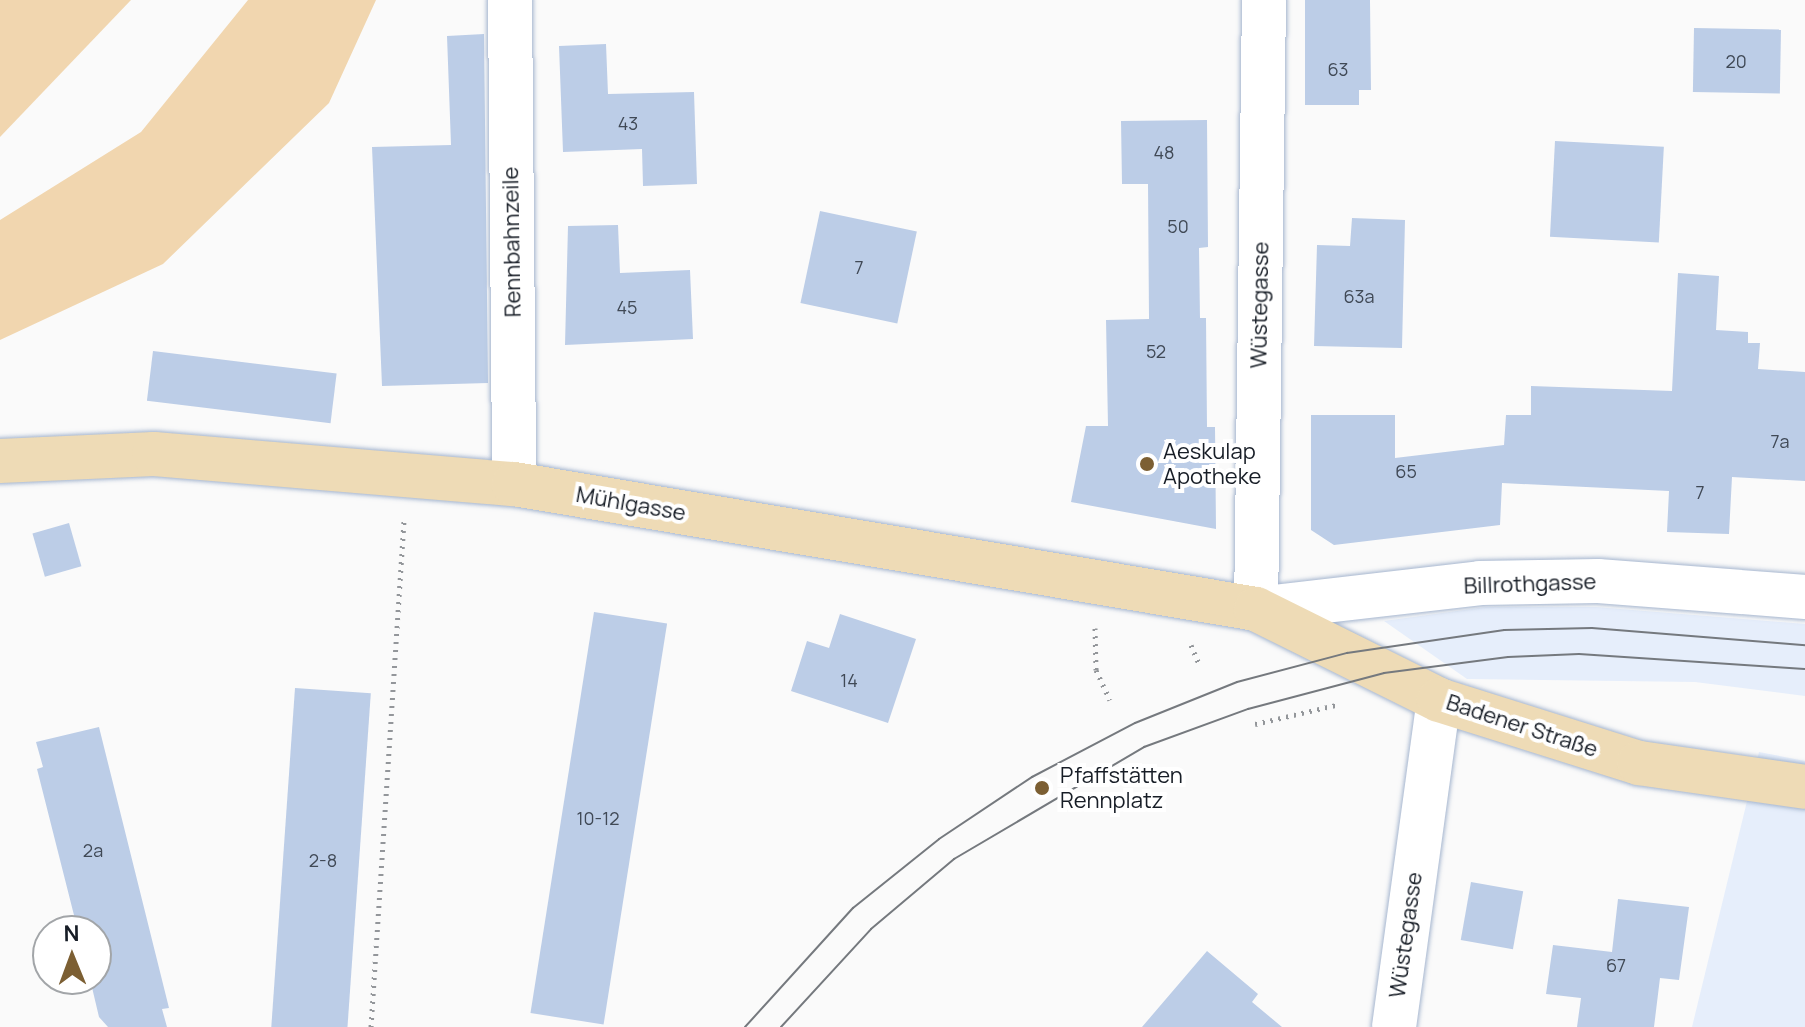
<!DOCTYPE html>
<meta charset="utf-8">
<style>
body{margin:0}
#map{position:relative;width:1805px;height:1027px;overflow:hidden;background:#fafafa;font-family:Manrope,sans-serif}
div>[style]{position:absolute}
.built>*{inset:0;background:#e6eefb}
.green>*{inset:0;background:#f1d6af}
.building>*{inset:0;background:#bccde7;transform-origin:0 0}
.path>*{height:5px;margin-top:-2.5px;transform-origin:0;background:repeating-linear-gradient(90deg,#93969a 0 2px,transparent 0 8px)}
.roads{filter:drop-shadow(0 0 2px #a6b6cf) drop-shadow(0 0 2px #a6b6cf)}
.street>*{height:44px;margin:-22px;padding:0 22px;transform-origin:22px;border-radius:22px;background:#fff}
.secondary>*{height:44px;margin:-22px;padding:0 22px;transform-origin:22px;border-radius:22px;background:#eedbb6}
.tram>*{height:2px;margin:-1px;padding:0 1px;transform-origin:1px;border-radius:1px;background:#75797e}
.dots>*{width:22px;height:22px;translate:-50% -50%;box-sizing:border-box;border:4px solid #fff;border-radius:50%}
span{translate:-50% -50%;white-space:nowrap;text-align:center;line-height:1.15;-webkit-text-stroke:8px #fff;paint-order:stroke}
.number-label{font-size:18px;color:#404956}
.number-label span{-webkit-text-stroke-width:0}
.street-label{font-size:22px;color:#171d26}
.poi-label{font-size:22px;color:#171d26}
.left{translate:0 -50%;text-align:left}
.north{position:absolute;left:32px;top:915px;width:80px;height:80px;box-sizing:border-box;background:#fff;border:2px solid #a2a5a8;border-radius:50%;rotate:359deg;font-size:22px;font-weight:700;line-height:32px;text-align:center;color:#171d26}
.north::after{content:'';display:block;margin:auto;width:28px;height:36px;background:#7c5f33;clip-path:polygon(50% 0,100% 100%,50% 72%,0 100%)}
</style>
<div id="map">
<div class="built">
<i style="clip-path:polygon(1486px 607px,1596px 607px,1805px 624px,1805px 696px,1695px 682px,1467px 679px,1384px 621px)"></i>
<i style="clip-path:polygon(1759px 752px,1805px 761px,1805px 1027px,1692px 1027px)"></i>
</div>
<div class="green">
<i style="clip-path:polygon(0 0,131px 0,0 137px)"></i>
<i style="clip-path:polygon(248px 0,376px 0,329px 103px,163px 264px,0 340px,0 220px,141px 132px)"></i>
</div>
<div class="building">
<i style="clip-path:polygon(1305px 0,1370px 0,1371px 90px,1359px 90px,1359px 105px,1305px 105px)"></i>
<i style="left:1694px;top:28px;width:87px;height:64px;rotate:1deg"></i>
<i style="clip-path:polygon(484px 34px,488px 383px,382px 386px,372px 147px,451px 145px,447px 36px)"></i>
<i style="clip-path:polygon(606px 44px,608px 94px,694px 92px,697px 184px,643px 186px,642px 149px,563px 152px,559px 46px)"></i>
<i style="clip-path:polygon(1207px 120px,1208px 247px,1199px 248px,1200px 318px,1206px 318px,1207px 427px,1215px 427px,1216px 529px,1071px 502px,1086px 426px,1108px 426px,1106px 320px,1149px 319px,1148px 184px,1122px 184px,1121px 121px)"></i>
<i style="left:1555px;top:141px;width:109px;height:96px;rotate:3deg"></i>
<i style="left:820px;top:211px;width:99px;height:94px;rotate:12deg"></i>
<i style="clip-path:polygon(1352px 218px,1405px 220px,1402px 348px,1314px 346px,1317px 245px,1350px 246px)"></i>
<i style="clip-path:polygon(618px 225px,620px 273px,690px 270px,693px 339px,565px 345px,568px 226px)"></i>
<i style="clip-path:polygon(1678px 273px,1719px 276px,1716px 330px,1748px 332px,1748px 343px,1760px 343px,1758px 369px,1805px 372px,1805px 481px,1732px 477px,1729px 534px,1667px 532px,1669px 491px,1502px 483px,1500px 525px,1334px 545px,1311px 530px,1311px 415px,1395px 415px,1395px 458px,1504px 445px,1506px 415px,1531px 415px,1531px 386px,1672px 391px)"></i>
<i style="left:153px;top:351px;width:185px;height:50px;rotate:7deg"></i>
<i style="left:69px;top:523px;width:45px;height:38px;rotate:74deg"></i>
<i style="left:594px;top:612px;width:74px;height:406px;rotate:9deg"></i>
<i style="clip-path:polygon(840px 614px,916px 639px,888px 723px,791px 691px,807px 641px,829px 648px)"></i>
<i style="left:295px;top:688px;width:76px;height:340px;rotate:4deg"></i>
<i style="clip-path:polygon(99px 727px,169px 1008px,162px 1009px,167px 1027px,108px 1027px,99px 1017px,90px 979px,96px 979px,96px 931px,78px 931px,37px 769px,43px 767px,36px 742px)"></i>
<i style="left:1471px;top:882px;width:53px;height:59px;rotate:10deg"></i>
<i style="clip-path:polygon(1618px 899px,1689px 907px,1679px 980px,1660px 978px,1654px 1027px,1577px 1027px,1581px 998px,1546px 994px,1553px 945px,1612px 952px)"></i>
<i style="clip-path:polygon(1207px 951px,1258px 994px,1252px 1002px,1282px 1027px,1142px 1027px)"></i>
</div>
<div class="path">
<i style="left:1095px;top:628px;width:42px;rotate:88.6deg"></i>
<i style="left:1096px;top:670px;width:33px;rotate:65deg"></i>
<i style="left:1191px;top:645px;width:23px;rotate:67deg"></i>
<i style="left:1255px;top:724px;width:87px;rotate:-13.2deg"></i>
<i style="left:371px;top:1027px;width:507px;rotate:-86.27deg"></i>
</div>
<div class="roads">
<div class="street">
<i style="left:510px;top:0;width:484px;rotate:89.5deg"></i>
<i style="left:1264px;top:0;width:609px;rotate:90.75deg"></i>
<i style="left:1256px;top:609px;width:226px;rotate:-6.6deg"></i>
<i style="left:1480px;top:583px;width:118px;rotate:-1deg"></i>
<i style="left:1598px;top:581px;width:208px;rotate:4.4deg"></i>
<i style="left:1394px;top:1027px;width:330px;rotate:-82.2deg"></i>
</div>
<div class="secondary">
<i style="left:0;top:461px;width:154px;rotate:-2.6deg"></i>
<i style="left:154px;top:454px;width:361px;rotate:4.8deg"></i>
<i style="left:514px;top:484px;width:752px;rotate:9.56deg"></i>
<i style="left:1256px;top:609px;width:204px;rotate:26.4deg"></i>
<i style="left:1439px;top:700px;width:210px;rotate:17.5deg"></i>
<i style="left:1639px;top:763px;width:168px;rotate:8.2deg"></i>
</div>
</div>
<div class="tram">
<i style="left:745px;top:1027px;width:161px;rotate:-47.8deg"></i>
<i style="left:853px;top:908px;width:110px;rotate:-38.7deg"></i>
<i style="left:939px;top:839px;width:112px;rotate:-33.7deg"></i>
<i style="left:1032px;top:777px;width:116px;rotate:-27.7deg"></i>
<i style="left:1135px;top:723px;width:110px;rotate:-21.9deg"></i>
<i style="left:1237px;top:682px;width:114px;rotate:-14.8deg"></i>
<i style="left:1347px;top:653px;width:159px;rotate:-8.3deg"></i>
<i style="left:1504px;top:630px;width:88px;rotate:-1.3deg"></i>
<i style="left:1592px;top:628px;width:214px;rotate:4.6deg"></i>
<i style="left:781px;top:1027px;width:133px;rotate:-47.4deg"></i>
<i style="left:871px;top:929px;width:109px;rotate:-40.1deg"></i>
<i style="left:954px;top:859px;width:221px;rotate:-30.5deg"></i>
<i style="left:1144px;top:747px;width:111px;rotate:-20.1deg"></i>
<i style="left:1248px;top:709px;width:141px;rotate:-14.8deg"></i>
<i style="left:1384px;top:673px;width:125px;rotate:-7.4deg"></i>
<i style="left:1508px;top:657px;width:71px;rotate:-2.4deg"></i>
<i style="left:1579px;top:654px;width:226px;rotate:3.8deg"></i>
</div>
<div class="dots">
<i style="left:1147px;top:464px;background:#7c5f33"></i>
<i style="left:1042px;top:788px;background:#7c5f33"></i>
</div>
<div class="number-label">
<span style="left:1736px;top:61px">20</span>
<span style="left:1338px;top:69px">63</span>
<span style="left:628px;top:123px">43</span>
<span style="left:1164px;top:152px">48</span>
<span style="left:1178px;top:226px">50</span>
<span style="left:859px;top:267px">7</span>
<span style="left:1359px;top:296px">63a</span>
<span style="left:627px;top:307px">45</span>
<span style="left:1156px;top:351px">52</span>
<span style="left:1780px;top:441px">7a</span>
<span style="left:1406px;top:471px">65</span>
<span style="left:1700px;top:492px">7</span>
<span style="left:849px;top:680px">14</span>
<span style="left:598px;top:818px">10-12</span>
<span style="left:93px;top:850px">2a</span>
<span style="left:323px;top:860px">2-8</span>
<span style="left:1616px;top:965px">67</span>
</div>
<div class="street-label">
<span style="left:512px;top:242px;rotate:-91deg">Rennbahnzeile</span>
<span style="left:1260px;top:305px;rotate:-89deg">Wüstegasse</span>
<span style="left:631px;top:504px;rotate:10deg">Mühlgasse</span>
<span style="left:1530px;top:584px;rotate:-2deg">Billrothgasse</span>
<span style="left:1522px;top:726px;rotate:18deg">Badener Straße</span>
<span style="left:1406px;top:935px;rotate:-82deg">Wüstegasse</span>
</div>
<div class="poi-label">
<span class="left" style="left:1163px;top:464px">Aeskulap<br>Apotheke</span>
<span class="left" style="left:1060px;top:788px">Pfaffstätten<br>Rennplatz</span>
</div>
<div class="north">N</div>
</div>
